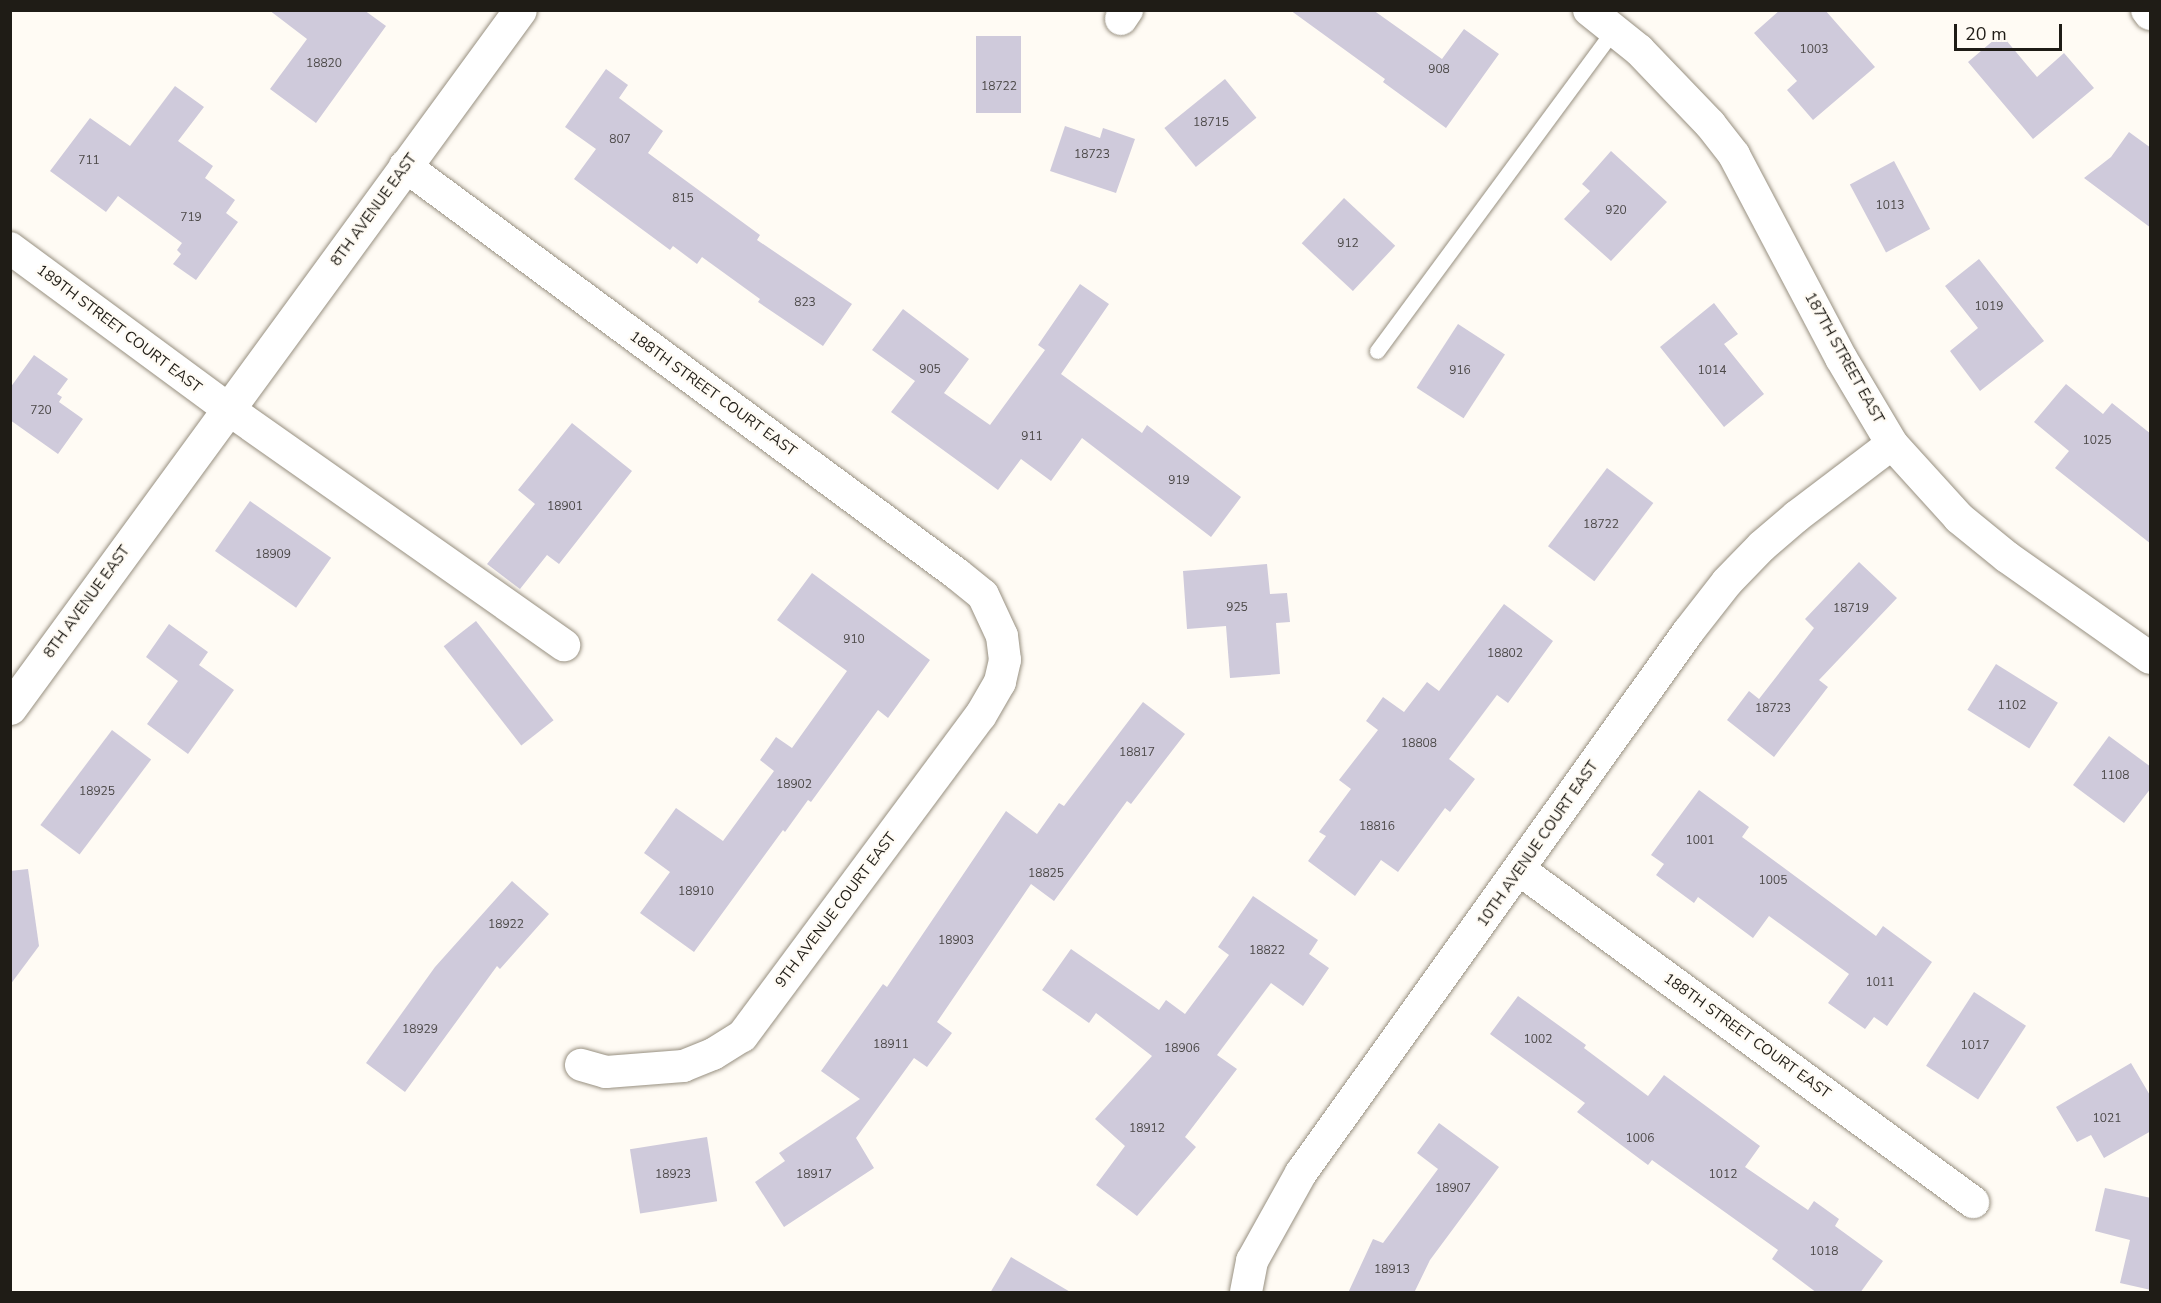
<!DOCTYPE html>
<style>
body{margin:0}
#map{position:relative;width:2161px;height:1303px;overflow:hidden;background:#fffbf4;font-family:"Nunito Sans",sans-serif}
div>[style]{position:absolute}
.building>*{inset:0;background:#cfcadb;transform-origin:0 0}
.roads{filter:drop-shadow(0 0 2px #989081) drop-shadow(0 0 2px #989081)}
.lane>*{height:15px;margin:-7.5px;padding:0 7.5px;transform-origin:7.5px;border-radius:7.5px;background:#fff}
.street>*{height:32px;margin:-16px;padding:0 16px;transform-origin:16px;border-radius:16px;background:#fff}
.secondary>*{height:33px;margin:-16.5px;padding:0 16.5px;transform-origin:16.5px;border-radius:16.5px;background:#fff}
span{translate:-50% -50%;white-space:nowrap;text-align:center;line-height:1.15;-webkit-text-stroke:4.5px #fffbf4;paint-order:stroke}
.number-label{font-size:12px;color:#4b4847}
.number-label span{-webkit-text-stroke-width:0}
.street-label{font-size:15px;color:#1f1c16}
.frame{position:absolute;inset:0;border:12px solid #1f1c16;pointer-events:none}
.scale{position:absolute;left:1954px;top:24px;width:108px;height:27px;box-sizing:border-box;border:3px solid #1f1c16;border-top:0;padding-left:8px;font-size:18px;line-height:21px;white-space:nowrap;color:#1f1c16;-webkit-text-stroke:4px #fffbf4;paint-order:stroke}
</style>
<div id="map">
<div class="building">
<i style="clip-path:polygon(269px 10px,364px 10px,386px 26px,316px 123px,270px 89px,307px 39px)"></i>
<i style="clip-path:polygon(1290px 10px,1373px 10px,1442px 59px,1464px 29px,1499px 54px,1446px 128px,1383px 82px,1385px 79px)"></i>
<i style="clip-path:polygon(1780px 10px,1825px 10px,1875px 67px,1813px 120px,1787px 90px,1797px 81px,1754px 33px)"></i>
<i style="clip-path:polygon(2001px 34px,2037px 77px,2064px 53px,2094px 88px,2033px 139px,1968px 62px)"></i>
<i style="left:976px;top:36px;width:45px;height:77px"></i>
<i style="clip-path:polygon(606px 69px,628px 85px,619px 98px,663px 131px,648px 153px,760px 235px,757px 240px,852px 304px,823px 346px,758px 302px,760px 299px,702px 257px,697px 264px,673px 246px,670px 250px,574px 179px,596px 149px,565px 127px)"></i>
<i style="left:1225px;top:79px;width:50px;height:78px;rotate:51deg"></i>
<i style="clip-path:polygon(175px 86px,204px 107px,178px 141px,213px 166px,205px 178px,235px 200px,226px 213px,238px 222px,196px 280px,173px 264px,181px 254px,177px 250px,182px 243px,118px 196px,106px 212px,50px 171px,90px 118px,130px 146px)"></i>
<i style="clip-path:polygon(1065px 126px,1100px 138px,1103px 128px,1135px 139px,1116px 193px,1050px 171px)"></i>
<i style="clip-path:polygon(2129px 132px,2151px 148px,2151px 228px,2084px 178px,2111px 157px)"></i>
<i style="clip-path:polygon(1611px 151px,1667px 202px,1611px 261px,1564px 219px,1590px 191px,1582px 184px)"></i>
<i style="left:1894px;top:161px;width:77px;height:50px;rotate:62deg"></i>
<i style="left:1344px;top:198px;width:70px;height:62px;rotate:43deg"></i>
<i style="clip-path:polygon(1979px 259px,2044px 341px,1980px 391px,1950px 351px,1978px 328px,1945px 286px)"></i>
<i style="clip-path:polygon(1080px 284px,1109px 304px,1061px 374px,1142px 433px,1147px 425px,1241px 497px,1211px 537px,1082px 438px,1051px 481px,1021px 459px,998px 490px,891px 412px,915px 381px,872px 350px,903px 309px,969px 359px,944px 393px,990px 425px,1045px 350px,1038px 345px)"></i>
<i style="clip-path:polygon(1714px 303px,1738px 334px,1724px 344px,1764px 394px,1724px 427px,1660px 347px)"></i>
<i style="left:1458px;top:324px;width:56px;height:76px;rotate:33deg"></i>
<i style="clip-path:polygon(34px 355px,68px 379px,57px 394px,62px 397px,59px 402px,83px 419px,58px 454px,10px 420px,10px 388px)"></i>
<i style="clip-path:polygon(2066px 384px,2103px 414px,2112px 403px,2151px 434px,2151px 544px,2055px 468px,2069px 451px,2034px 422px)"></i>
<i style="clip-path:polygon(572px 423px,632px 471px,559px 564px,547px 555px,520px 589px,487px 564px,535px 504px,518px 490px)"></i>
<i style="left:1607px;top:468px;width:58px;height:98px;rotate:37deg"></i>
<i style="left:250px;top:501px;width:99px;height:61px;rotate:35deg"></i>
<i style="clip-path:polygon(1859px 562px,1897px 598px,1819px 680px,1828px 687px,1774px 757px,1727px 720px,1749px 691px,1759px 699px,1814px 628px,1805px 619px)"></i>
<i style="clip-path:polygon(1267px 564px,1270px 594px,1287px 593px,1290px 622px,1276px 623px,1280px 674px,1230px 678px,1226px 626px,1187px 629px,1183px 571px)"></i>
<i style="clip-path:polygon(812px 573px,930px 660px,888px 718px,878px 710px,811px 802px,808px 800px,785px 832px,783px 830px,694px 952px,640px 913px,670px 872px,644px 853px,676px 808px,723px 841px,774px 771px,760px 760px,776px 737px,792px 748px,847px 671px,777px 620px)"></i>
<i style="clip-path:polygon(1504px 604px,1553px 641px,1508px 703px,1497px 695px,1449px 759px,1475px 779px,1450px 812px,1445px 808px,1398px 872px,1381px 860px,1355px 896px,1308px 861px,1326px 836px,1319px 832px,1351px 789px,1339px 780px,1378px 730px,1366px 721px,1383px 697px,1404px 712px,1427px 682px,1439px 691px)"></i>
<i style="left:476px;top:621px;width:126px;height:41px;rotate:52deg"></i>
<i style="clip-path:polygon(169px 624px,208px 652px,199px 665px,234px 690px,188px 754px,147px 724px,178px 681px,146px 657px)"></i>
<i style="left:1996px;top:664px;width:73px;height:54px;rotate:32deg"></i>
<i style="clip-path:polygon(1143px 702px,1185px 734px,1131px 804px,1127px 801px,1054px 901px,1031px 884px,937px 1022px,952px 1033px,927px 1067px,914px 1058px,856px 1138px,874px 1168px,784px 1227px,755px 1182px,785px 1161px,779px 1153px,860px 1099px,821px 1071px,883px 984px,887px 987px,1006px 811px,1037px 834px,1059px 803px,1064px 806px)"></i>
<i style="left:112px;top:730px;width:49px;height:119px;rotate:37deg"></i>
<i style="clip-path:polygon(2109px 736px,2151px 767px,2151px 788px,2124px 823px,2073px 785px)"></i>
<i style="clip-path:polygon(1699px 790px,1749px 827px,1742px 837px,1876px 936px,1883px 926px,1932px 962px,1887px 1026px,1874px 1017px,1865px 1029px,1828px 1003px,1849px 974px,1769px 916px,1753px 938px,1698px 897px,1694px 903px,1656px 875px,1664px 864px,1651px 855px)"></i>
<i style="clip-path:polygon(28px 869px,39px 946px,10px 985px,10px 871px)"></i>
<i style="clip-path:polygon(512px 881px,549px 914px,500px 969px,497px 966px,405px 1092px,366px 1063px,435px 967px)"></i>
<i style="clip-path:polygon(1253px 896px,1318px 940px,1309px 954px,1329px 968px,1303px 1006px,1271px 983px,1217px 1055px,1237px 1069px,1185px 1137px,1196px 1147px,1137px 1216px,1096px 1185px,1125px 1146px,1095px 1119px,1152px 1056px,1096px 1013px,1089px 1023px,1042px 990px,1071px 949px,1159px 1010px,1166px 1000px,1185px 1014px,1229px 955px,1218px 947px)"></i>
<i style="left:1974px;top:992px;width:62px;height:88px;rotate:33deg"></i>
<i style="clip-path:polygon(1518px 996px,1586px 1045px,1584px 1048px,1648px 1096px,1664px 1075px,1760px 1146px,1745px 1167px,1808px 1210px,1814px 1201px,1839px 1219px,1835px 1226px,1883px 1261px,1860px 1293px,1817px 1293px,1772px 1259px,1778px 1250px,1652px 1160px,1648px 1165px,1577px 1112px,1585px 1103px,1490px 1034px)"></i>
<i style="clip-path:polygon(2131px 1063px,2151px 1097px,2151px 1131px,2104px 1158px,2091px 1135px,2077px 1142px,2056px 1107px)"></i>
<i style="clip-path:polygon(1439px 1123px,1499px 1167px,1430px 1260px,1414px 1293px,1348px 1293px,1373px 1239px,1383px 1243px,1438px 1169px,1417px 1153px)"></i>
<i style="left:707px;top:1137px;width:65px;height:78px;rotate:81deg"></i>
<i style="clip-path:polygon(2105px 1188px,2151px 1198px,2151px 1290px,2120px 1283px,2130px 1240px,2095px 1231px)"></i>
<i style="clip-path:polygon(1011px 1257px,1072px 1293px,990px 1293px)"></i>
</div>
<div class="roads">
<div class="lane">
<i style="left:1377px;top:351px;width:399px;rotate:-53.6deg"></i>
</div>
<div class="street">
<i style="left:1589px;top:10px;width:64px;rotate:38.7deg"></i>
<i style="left:1639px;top:50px;width:103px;rotate:46.2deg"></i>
<i style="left:1710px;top:124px;width:39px;rotate:52deg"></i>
<i style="left:1734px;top:155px;width:229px;rotate:62.2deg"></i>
<i style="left:1841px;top:358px;width:100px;rotate:59.3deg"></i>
<i style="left:1892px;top:444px;width:100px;rotate:47.8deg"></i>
<i style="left:1959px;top:518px;width:62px;rotate:39.1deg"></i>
<i style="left:2007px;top:557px;width:175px;rotate:35.2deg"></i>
<i style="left:2147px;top:10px;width:5px;rotate:53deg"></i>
<i style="left:1121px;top:19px;width:11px;rotate:-56deg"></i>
<i style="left:405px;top:166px;width:686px;rotate:36.47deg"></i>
<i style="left:957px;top:574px;width:33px;rotate:39deg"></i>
<i style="left:983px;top:595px;width:45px;rotate:65.1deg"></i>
<i style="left:1002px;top:636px;width:24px;rotate:83deg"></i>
<i style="left:1005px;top:660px;width:23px;rotate:103deg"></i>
<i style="left:1000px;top:682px;width:39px;rotate:120deg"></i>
<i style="left:980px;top:716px;width:399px;rotate:126.6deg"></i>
<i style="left:742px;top:1036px;width:34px;rotate:148deg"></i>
<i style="left:713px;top:1054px;width:32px;rotate:158deg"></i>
<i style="left:683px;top:1066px;width:77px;rotate:175.5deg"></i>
<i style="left:606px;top:1072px;width:26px;rotate:-164deg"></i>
<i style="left:10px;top:248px;width:271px;rotate:36.4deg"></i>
<i style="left:228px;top:409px;width:411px;rotate:35.1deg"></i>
<i style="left:1520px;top:870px;width:562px;rotate:36.24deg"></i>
<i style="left:1246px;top:1292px;width:32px;rotate:-79deg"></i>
<i style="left:1252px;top:1261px;width:101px;rotate:-60.9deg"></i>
<i style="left:1301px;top:1173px;width:665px;rotate:-54.42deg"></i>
<i style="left:1688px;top:632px;width:63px;rotate:-52deg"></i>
<i style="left:1727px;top:582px;width:50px;rotate:-45.8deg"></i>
<i style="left:1762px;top:546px;width:46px;rotate:-40.6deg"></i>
<i style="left:1797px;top:516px;width:119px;rotate:-37.2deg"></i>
</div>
<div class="secondary">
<i style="left:10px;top:708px;width:864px;rotate:-53.85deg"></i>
</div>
</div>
<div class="number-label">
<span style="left:1814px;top:50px">1003</span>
<span style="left:324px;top:64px">18820</span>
<span style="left:1439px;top:70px">908</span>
<span style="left:999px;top:87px">18722</span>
<span style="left:1211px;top:123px">18715</span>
<span style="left:620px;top:140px">807</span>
<span style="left:1092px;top:155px">18723</span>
<span style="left:89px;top:161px">711</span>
<span style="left:683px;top:199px">815</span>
<span style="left:1890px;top:206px">1013</span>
<span style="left:1616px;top:211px">920</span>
<span style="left:191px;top:218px">719</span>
<span style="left:1348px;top:244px">912</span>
<span style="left:805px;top:303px">823</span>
<span style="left:1989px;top:307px">1019</span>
<span style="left:930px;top:370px">905</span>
<span style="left:1460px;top:371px">916</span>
<span style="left:1712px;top:371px">1014</span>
<span style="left:41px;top:411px">720</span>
<span style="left:1032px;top:437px">911</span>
<span style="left:2097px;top:441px">1025</span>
<span style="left:1179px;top:481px">919</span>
<span style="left:565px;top:507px">18901</span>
<span style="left:1601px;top:525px">18722</span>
<span style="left:273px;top:555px">18909</span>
<span style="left:1237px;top:608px">925</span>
<span style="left:1851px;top:609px">18719</span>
<span style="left:854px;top:640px">910</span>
<span style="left:1505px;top:654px">18802</span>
<span style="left:2012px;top:706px">1102</span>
<span style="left:1773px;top:709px">18723</span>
<span style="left:1419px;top:744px">18808</span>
<span style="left:1137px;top:753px">18817</span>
<span style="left:2115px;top:776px">1108</span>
<span style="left:794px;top:785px">18902</span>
<span style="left:97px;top:792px">18925</span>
<span style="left:1377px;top:827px">18816</span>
<span style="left:1700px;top:841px">1001</span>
<span style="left:1046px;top:874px">18825</span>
<span style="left:1773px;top:881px">1005</span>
<span style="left:696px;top:892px">18910</span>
<span style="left:506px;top:925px">18922</span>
<span style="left:956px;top:941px">18903</span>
<span style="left:1267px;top:951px">18822</span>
<span style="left:1880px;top:983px">1011</span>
<span style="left:420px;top:1030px">18929</span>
<span style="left:1538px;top:1040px">1002</span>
<span style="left:891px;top:1045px">18911</span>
<span style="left:1975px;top:1046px">1017</span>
<span style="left:1182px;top:1049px">18906</span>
<span style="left:2107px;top:1119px">1021</span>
<span style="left:1147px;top:1129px">18912</span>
<span style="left:1640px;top:1139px">1006</span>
<span style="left:673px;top:1175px">18923</span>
<span style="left:814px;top:1175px">18917</span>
<span style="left:1723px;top:1175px">1012</span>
<span style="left:1453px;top:1189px">18907</span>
<span style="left:1824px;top:1252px">1018</span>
<span style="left:1392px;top:1270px">18913</span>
</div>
<div class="street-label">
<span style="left:374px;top:210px;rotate:-54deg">8TH AVENUE EAST</span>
<span style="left:119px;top:329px;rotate:37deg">189TH STREET COURT EAST</span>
<span style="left:1844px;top:358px;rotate:61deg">187TH STREET EAST</span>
<span style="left:713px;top:394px;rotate:36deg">188TH STREET COURT EAST</span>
<span style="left:87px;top:602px;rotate:-54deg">8TH AVENUE EAST</span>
<span style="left:1538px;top:844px;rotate:-55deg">10TH AVENUE COURT EAST</span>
<span style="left:836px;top:910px;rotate:-53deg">9TH AVENUE COURT EAST</span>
<span style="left:1747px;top:1036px;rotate:36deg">188TH STREET COURT EAST</span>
</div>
<div class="frame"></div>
<div class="scale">20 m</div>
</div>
